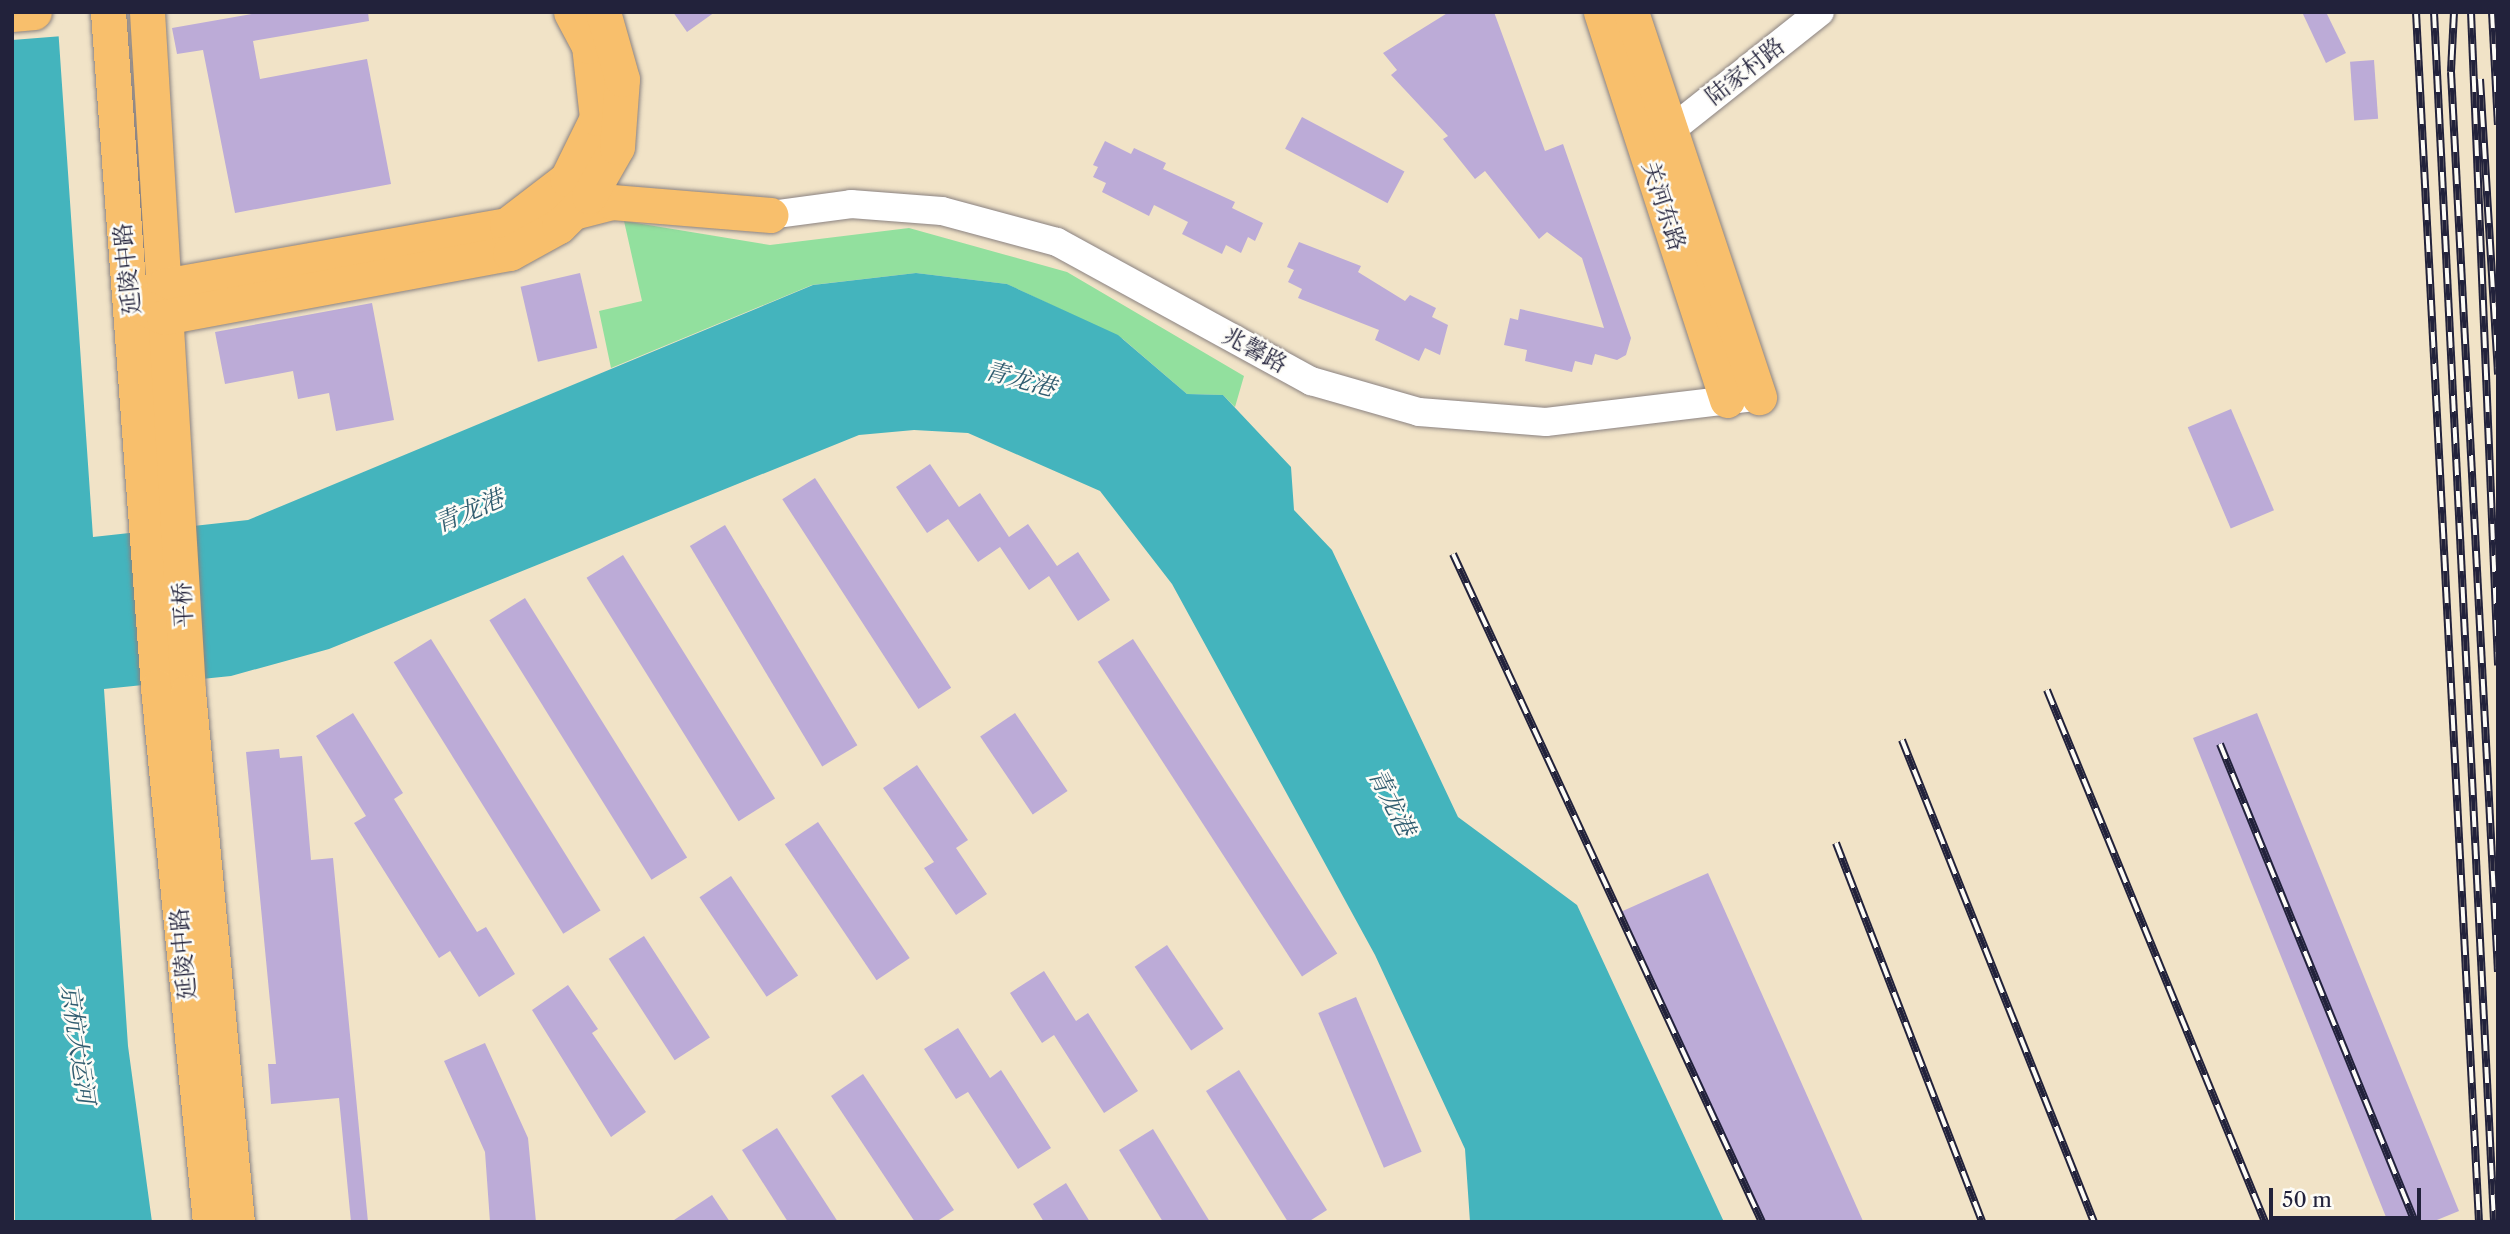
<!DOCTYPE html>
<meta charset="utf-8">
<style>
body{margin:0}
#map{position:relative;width:2510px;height:1234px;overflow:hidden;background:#f1e3c7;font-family:"Libre Caslon Text","Noto Serif SC",serif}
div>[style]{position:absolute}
.green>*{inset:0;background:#92e09e}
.water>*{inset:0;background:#44b4bd}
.pier>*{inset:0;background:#f1e3c7}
.building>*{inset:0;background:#bcabd7;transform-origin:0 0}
.roads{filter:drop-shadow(0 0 2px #8a8281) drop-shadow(0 0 2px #8a8281)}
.minor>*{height:28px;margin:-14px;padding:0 14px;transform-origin:14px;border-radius:14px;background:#fff}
.major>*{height:35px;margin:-17.5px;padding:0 17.5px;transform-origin:17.5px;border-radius:17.5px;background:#f8bf6c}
.rail>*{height:8px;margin-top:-4px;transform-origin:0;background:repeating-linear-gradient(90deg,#fdfcf7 0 16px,#22223b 0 32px);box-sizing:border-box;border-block:2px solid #22223b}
span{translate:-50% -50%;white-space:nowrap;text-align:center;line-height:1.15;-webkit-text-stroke:5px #fdfcf7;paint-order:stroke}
.street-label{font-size:23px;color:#22223b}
.water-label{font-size:24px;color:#305c6f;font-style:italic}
.frame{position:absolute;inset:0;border:14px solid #22223b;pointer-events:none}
.scale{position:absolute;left:2269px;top:1188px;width:152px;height:32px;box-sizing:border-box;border:4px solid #22223b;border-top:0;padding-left:9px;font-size:21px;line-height:24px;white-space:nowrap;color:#22223b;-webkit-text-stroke:5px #fdfcf7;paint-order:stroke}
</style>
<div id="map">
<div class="green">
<i style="clip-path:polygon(624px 221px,770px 245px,909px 228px,1067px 272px,1244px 376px,1235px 407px,1223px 395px,1187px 394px,1123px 339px,1007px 284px,916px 273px,812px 285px,611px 368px,599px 311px,642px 301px)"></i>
</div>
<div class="water">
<i style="clip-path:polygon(12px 12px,57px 12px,93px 537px,248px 520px,813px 285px,916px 273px,1007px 284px,1118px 335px,1187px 394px,1223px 395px,1291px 467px,1294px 510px,1332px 550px,1458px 817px,1577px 905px,1724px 1222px,1470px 1222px,1465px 1149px,1375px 955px,1172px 584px,1100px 491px,968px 433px,914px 430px,859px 435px,329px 649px,231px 676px,104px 689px,128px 1046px,152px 1222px,15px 1222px)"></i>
</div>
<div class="pier">
<i style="clip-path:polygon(12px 12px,61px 12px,63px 36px,12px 40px)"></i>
</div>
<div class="building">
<i style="clip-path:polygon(263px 12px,368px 12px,369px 21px,253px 41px,260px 79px,367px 59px,391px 184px,235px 213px,203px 50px,177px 54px,172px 28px)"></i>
<i style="clip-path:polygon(673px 12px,715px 12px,687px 32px)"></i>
<i style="clip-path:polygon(1449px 12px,1494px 12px,1545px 151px,1563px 144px,1631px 338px,1626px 355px,1617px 360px,1595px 354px,1592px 365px,1575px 361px,1572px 372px,1525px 361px,1527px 350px,1504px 345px,1510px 318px,1518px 320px,1520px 309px,1604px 328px,1582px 258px,1547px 232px,1539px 239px,1485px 171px,1475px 179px,1443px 139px,1448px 136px,1391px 75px,1397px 70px,1383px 53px)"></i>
<i style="clip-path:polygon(2302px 12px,2326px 12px,2346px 53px,2326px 63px)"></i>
<i style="left:2374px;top:60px;width:59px;height:24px;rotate:86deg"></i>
<i style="left:1302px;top:117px;width:116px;height:36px;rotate:28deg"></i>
<i style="clip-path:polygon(1105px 141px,1131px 154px,1134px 148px,1166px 163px,1163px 169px,1235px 202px,1232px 208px,1263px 223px,1255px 241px,1248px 237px,1241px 253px,1226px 245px,1222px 254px,1182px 234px,1188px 222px,1154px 205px,1149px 216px,1102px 192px,1106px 183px,1093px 177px,1098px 167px,1093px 165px)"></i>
<i style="clip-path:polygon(1299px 242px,1361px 266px,1358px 272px,1405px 301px,1410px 295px,1436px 308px,1432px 317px,1448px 325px,1440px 355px,1425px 348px,1419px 361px,1375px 340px,1379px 330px,1298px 298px,1302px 289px,1288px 282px,1294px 270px,1287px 267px)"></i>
<i style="left:580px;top:273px;width:77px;height:61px;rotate:77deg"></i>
<i style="clip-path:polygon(372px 303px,394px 420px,336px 431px,329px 393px,298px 399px,293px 371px,225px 384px,215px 332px)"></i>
<i style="left:2231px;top:409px;width:110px;height:47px;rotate:67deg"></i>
<i style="clip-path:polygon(930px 464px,959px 507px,980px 493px,1009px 537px,1028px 524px,1057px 566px,1078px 552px,1110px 600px,1078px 621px,1049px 576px,1029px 590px,1000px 547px,978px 562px,948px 519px,927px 533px,896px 487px)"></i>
<i style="left:815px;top:478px;width:250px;height:39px;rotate:57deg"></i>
<i style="left:725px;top:525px;width:257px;height:41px;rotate:59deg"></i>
<i style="left:623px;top:555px;width:287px;height:43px;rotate:58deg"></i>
<i style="left:525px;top:598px;width:306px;height:42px;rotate:58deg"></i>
<i style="left:431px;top:639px;width:320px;height:44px;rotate:58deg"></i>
<i style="left:1133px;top:639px;width:375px;height:42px;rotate:57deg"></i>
<i style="clip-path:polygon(353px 713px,403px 793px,394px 799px,477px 932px,486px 927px,515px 974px,479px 997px,450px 951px,439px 958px,354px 823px,366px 816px,316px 736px)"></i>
<i style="left:1015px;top:713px;width:94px;height:42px;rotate:56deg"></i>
<i style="clip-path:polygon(2257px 713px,2459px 1211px,2432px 1222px,2388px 1222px,2193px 738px)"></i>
<i style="clip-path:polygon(279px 749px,280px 758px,302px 756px,311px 860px,333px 858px,368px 1222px,351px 1222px,339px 1098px,271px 1104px,268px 1064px,276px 1064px,246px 752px)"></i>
<i style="clip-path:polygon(917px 765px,968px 840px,956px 848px,987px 894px,956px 915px,924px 868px,934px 862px,883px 788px)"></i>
<i style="left:818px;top:822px;width:164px;height:40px;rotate:56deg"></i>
<i style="left:1708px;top:873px;width:384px;height:94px;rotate:66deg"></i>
<i style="left:731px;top:876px;width:120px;height:38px;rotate:56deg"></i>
<i style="left:644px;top:936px;width:121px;height:42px;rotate:57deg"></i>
<i style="left:1167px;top:945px;width:101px;height:39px;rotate:56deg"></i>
<i style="clip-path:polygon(1044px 971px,1076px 1021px,1088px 1013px,1138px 1091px,1104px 1113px,1054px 1035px,1042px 1043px,1010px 993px)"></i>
<i style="clip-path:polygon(568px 985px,598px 1029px,592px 1033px,646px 1112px,611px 1137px,532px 1010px)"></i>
<i style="left:1356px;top:997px;width:168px;height:41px;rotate:67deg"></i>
<i style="clip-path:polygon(958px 1028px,990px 1078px,1001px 1070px,1051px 1148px,1018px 1169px,968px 1092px,956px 1099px,924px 1049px)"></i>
<i style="clip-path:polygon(485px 1043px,528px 1138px,536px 1222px,490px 1222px,485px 1152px,444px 1061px)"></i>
<i style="clip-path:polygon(1239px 1070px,1327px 1210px,1308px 1222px,1288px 1222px,1206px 1091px)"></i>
<i style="clip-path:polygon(863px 1074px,954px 1210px,936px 1222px,915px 1222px,831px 1096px)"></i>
<i style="clip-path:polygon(777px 1128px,838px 1222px,788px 1222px,742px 1150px)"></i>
<i style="clip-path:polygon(1153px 1129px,1210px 1222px,1163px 1222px,1119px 1150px)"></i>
<i style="clip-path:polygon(1066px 1183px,1090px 1222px,1044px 1222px,1033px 1204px)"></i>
<i style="clip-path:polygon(712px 1195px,730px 1222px,671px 1222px)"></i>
</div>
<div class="roads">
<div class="minor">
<i style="left:1671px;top:130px;width:190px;rotate:-38.4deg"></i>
<i style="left:770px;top:215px;width:82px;rotate:-7.7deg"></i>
<i style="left:851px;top:204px;width:91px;rotate:4.4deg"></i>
<i style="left:942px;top:211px;width:119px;rotate:15.1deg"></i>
<i style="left:1057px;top:242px;width:290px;rotate:28.7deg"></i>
<i style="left:1311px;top:381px;width:112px;rotate:16deg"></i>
<i style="left:1419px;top:412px;width:127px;rotate:4.5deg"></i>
<i style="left:1546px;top:422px;width:201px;rotate:-6.8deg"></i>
</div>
<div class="major">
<i style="left:108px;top:12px;width:677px;rotate:85.76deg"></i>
<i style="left:158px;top:687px;width:538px;rotate:84.45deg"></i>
<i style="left:147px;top:12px;width:681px;rotate:86.55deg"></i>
<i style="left:188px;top:692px;width:532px;rotate:84.72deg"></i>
<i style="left:1601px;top:12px;width:408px;rotate:72deg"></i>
<i style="left:1631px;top:12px;width:406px;rotate:71.6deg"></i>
<i style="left:12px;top:14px;width:22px;rotate:-5deg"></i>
<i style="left:573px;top:212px;width:40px;rotate:-14.4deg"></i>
<i style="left:612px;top:202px;width:159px;rotate:4.7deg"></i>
<i style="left:143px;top:297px;width:24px;rotate:-28deg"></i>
<i style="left:164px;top:286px;width:348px;rotate:-10.1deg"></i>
<i style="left:507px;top:225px;width:76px;rotate:-37.5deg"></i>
<i style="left:567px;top:179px;width:68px;rotate:-63.8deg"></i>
<i style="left:597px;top:118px;width:72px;rotate:-96.3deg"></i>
<i style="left:589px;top:46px;width:38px;rotate:-118deg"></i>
<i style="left:145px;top:308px;width:21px;rotate:25deg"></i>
<i style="left:164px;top:317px;width:352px;rotate:-10.5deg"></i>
<i style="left:510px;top:253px;width:56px;rotate:-28.9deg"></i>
<i style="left:559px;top:226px;width:42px;rotate:-45deg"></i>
<i style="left:589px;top:196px;width:56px;rotate:-60.3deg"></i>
<i style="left:617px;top:147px;width:68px;rotate:-85.8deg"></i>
<i style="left:622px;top:79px;width:70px;rotate:-105.8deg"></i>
</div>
</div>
<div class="rail">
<i style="left:2416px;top:12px;width:1212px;rotate:87.02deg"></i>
<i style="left:2434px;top:12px;width:1211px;rotate:87.16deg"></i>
<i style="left:2454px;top:12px;width:60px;rotate:92.9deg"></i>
<i style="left:2451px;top:72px;width:901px;rotate:87.01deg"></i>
<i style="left:2471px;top:12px;width:654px;rotate:87.63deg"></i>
<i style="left:2492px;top:12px;width:113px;rotate:87deg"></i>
<i style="left:2480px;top:79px;width:296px;rotate:86.5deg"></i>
<i style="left:1453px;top:554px;width:736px;rotate:65.18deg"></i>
<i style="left:2047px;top:690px;width:575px;rotate:67.72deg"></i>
<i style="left:1902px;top:740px;width:519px;rotate:68.28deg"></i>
<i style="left:2220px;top:744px;width:516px;rotate:67.81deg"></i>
<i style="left:1836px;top:843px;width:406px;rotate:68.9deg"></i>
</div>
<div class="street-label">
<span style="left:1745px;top:71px;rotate:-38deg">陆家村路</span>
<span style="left:1664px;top:206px;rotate:72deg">关河东路</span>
<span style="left:127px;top:269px;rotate:-96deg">延陵中路</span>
<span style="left:1255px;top:350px;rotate:28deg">兆馨路</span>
<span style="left:183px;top:605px;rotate:-93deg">平桥</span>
<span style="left:183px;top:954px;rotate:-95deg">延陵中路</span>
</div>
<div class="water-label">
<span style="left:1020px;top:379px;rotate:15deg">青龙港</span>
<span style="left:469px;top:511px;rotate:-23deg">青龙港</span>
<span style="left:1392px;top:802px;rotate:63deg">青龙港</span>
<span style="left:78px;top:1044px;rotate:82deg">京杭大运河</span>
</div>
<div class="frame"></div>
<div class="scale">50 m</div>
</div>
